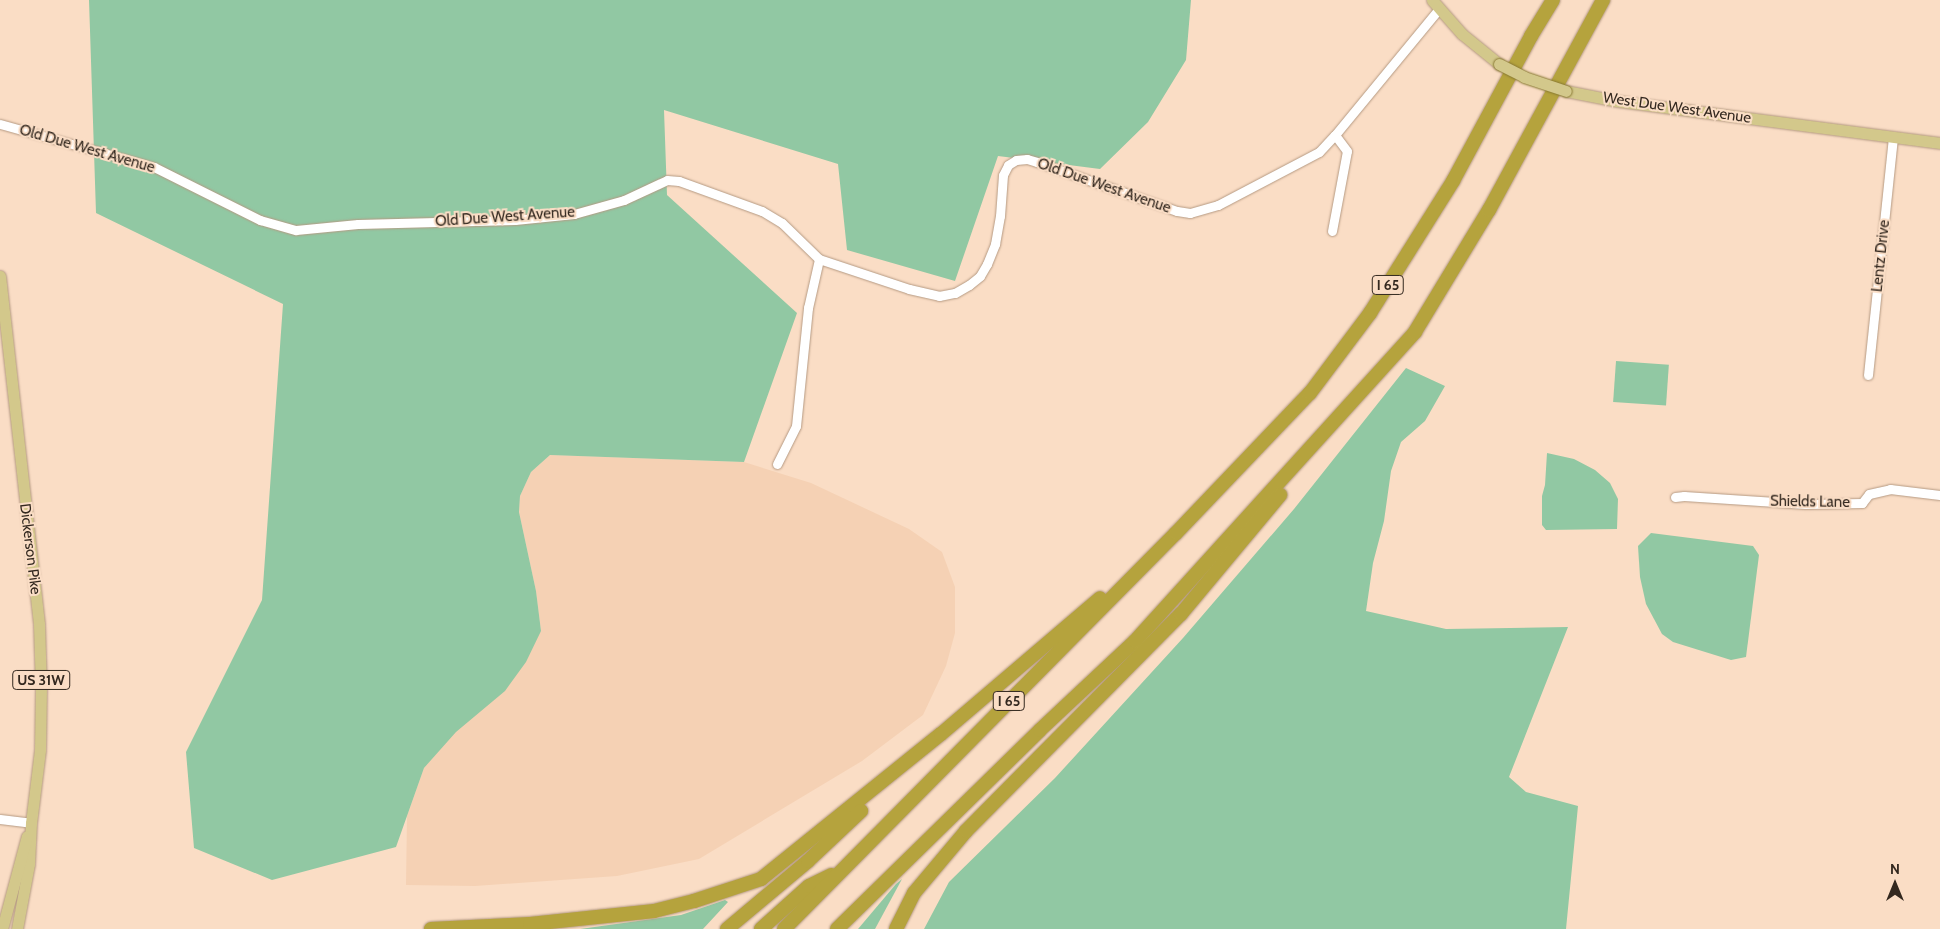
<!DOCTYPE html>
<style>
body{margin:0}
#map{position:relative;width:1940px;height:929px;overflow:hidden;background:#faddc5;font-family:Cabin,sans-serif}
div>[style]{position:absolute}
.built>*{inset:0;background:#f5d1b4}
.green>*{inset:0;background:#91c8a3;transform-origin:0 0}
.roads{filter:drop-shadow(0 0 1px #b59a83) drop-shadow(0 0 1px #b59a83)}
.minor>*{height:9px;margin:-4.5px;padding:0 4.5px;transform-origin:4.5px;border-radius:4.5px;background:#fff}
.major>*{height:11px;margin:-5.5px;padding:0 5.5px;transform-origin:5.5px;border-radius:5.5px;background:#d3c88b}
.highway>*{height:14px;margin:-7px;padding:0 7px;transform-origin:7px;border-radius:7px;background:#b5a33d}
.bridges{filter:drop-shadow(0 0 1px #887832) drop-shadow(0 0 1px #887832)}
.major-bridge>*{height:11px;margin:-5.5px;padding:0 5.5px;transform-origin:5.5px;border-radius:5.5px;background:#d3c88b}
span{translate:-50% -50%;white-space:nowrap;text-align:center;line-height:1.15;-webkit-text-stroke:4px #faddc5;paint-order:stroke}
.shield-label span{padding:1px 4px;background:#faddc5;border:1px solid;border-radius:4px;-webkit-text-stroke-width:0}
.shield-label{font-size:14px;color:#33281f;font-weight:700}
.street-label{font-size:15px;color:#33281f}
.north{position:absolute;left:1870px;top:859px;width:50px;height:50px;-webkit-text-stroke:4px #faddc5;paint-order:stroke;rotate:0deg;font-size:14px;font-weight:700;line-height:20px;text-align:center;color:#33281f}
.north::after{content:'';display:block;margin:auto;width:18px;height:22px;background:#33281f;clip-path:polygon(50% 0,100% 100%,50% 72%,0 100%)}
</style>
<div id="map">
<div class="built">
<i style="clip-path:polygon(550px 455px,744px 462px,811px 483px,909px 529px,942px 552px,955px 587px,955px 633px,946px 666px,923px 715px,862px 761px,699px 859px,617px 876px,475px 886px,406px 885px,407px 816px,424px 768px,541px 631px,536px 591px,519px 512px,520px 496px,531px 472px)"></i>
</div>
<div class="green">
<i style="clip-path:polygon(89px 0,1191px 0,1186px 60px,1148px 122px,1100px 169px,998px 156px,955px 281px,847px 250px,838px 164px,664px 110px,667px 195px,797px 313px,744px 462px,550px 455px,531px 472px,520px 496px,519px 512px,536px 591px,541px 631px,526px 662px,505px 691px,456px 732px,424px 768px,396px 847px,272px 880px,194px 848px,186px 752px,262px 600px,283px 304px,96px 213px)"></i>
<i style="left:1616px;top:361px;width:53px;height:41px;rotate:4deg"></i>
<i style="clip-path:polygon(1406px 368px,1445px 386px,1425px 421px,1401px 442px,1391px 471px,1384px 521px,1373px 563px,1366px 611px,1446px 629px,1568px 627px,1509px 777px,1526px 792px,1578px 806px,1566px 929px,924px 929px,949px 882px,1055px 778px,1183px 638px,1294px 509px)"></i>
<i style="clip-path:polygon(1547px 453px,1574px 459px,1595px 470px,1610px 483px,1618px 499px,1617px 529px,1546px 530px,1542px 525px,1542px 496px,1545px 485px)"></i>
<i style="clip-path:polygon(1651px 533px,1753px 546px,1759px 555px,1746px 657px,1731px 660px,1673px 642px,1662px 634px,1646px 604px,1640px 577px,1638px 546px)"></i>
<i style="clip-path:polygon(902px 879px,875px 929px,858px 929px,896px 884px)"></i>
<i style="clip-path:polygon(725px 900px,728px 902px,703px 929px,580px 929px,681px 915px)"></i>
</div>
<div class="roads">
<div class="minor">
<i style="left:0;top:124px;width:160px;rotate:15.6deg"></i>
<i style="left:154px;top:167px;width:119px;rotate:26.6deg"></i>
<i style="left:260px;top:220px;width:37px;rotate:16deg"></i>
<i style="left:296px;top:230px;width:62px;rotate:-5.5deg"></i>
<i style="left:358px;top:224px;width:157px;rotate:-1.5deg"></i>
<i style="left:515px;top:220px;width:59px;rotate:-5.8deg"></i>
<i style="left:574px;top:214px;width:52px;rotate:-15.6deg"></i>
<i style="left:624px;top:200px;width:47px;rotate:-24.9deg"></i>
<i style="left:667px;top:180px;width:12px;rotate:5deg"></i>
<i style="left:679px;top:181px;width:88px;rotate:19.9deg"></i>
<i style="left:762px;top:211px;width:23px;rotate:31deg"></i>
<i style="left:782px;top:223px;width:52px;rotate:44.2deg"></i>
<i style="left:819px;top:259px;width:95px;rotate:18.4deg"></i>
<i style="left:909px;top:289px;width:31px;rotate:13deg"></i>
<i style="left:939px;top:296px;width:16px;rotate:-11deg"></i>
<i style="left:955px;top:293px;width:16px;rotate:-30deg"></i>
<i style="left:969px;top:285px;width:14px;rotate:-39deg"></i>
<i style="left:980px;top:276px;width:14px;rotate:-60deg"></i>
<i style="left:987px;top:264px;width:22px;rotate:-68deg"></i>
<i style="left:995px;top:244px;width:28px;rotate:-80deg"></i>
<i style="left:1000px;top:216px;width:41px;rotate:-85.8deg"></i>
<i style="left:1003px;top:175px;width:11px;rotate:-63deg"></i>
<i style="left:1008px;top:165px;width:9px;rotate:-32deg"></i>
<i style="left:1016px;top:160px;width:11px;rotate:-5deg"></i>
<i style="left:1027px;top:159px;width:10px;rotate:17deg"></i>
<i style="left:1037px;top:162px;width:148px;rotate:19.3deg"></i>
<i style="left:1177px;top:211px;width:13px;rotate:9deg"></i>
<i style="left:1190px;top:213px;width:29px;rotate:-16deg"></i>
<i style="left:1218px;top:205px;width:114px;rotate:-27.7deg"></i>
<i style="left:1319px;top:152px;width:23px;rotate:-47deg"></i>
<i style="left:1335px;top:135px;width:163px;rotate:-50.5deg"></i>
<i style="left:1332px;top:231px;width:81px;rotate:-79.4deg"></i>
<i style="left:1347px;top:151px;width:20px;rotate:-127deg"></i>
<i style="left:1868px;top:375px;width:239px;rotate:-84deg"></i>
<i style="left:777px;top:464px;width:42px;rotate:-63.4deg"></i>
<i style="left:796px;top:426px;width:119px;rotate:-84.2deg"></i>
<i style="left:808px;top:308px;width:50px;rotate:-77.3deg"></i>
<i style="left:1675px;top:497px;width:9px;rotate:-6deg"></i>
<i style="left:1684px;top:496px;width:122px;rotate:3.8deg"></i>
<i style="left:1806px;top:504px;width:56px;rotate:-1deg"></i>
<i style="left:1862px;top:503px;width:11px;rotate:-52deg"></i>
<i style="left:1869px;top:494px;width:22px;rotate:-13deg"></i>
<i style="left:1890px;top:489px;width:50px;rotate:6.8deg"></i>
<i style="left:0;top:819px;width:31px;rotate:7deg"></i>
</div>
<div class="major">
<i style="left:1432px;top:0;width:45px;rotate:48.6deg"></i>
<i style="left:1462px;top:34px;width:48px;rotate:39deg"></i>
<i style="left:1566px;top:91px;width:52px;rotate:11.1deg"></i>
<i style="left:1617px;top:101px;width:326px;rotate:7.4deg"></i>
<i style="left:0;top:276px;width:350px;rotate:83.6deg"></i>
<i style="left:39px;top:624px;width:63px;rotate:88.2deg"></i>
<i style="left:41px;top:687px;width:63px;rotate:90.9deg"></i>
<i style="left:40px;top:750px;width:74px;rotate:97deg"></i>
<i style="left:31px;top:823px;width:41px;rotate:92.8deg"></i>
<i style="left:29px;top:864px;width:66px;rotate:100.5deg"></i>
<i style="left:2px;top:929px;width:96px;rotate:-75deg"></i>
</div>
<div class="highway">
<i style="left:431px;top:929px;width:99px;rotate:-2.9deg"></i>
<i style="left:530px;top:924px;width:125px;rotate:-6deg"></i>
<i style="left:654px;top:911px;width:41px;rotate:-14deg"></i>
<i style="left:694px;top:901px;width:71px;rotate:-18.2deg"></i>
<i style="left:761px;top:879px;width:231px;rotate:-38.9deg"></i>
<i style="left:941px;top:734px;width:209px;rotate:-40.5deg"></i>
<i style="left:727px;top:929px;width:106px;rotate:-40deg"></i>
<i style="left:808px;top:861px;width:73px;rotate:-43.3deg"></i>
<i style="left:761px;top:929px;width:64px;rotate:-41.9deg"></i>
<i style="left:809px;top:886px;width:25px;rotate:-26deg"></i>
<i style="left:784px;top:929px;width:557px;rotate:-45.29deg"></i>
<i style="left:1176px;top:533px;width:194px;rotate:-46.3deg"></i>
<i style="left:1310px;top:393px;width:100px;rotate:-53.1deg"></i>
<i style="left:1370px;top:313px;width:156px;rotate:-57.8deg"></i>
<i style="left:1453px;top:181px;width:165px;rotate:-61.7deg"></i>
<i style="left:1531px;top:36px;width:42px;rotate:-58.6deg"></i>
<i style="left:837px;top:929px;width:284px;rotate:-44.4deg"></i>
<i style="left:1040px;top:730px;width:130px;rotate:-43.1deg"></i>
<i style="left:1135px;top:641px;width:417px;rotate:-47.8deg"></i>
<i style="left:1415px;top:332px;width:143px;rotate:-58.8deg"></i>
<i style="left:1489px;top:210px;width:239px;rotate:-61.5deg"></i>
<i style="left:896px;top:929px;width:40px;rotate:-63.4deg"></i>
<i style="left:914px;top:893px;width:81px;rotate:-50deg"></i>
<i style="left:966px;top:831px;width:305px;rotate:-45.3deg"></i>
<i style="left:1181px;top:614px;width:155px;rotate:-50.2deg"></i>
</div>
</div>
<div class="bridges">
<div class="major-bridge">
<i style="left:1499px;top:64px;width:28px;rotate:27deg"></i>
<i style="left:1524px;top:77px;width:44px;rotate:18.4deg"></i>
</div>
</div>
<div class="shield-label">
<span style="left:1388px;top:285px">I 65</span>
<span style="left:41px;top:680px">US 31W</span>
<span style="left:1009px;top:701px">I 65</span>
</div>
<div class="street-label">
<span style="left:1677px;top:108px;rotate:8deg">West Due West Avenue</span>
<span style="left:87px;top:149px;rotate:16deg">Old Due West Avenue</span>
<span style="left:1104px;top:186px;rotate:19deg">Old Due West Avenue</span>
<span style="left:505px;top:217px;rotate:-4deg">Old Due West Avenue</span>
<span style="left:1881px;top:256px;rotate:-84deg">Lentz Drive</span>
<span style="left:1810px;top:502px;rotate:1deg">Shields Lane</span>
<span style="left:30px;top:549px;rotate:83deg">Dickerson Pike</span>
</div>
<div class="north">N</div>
</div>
